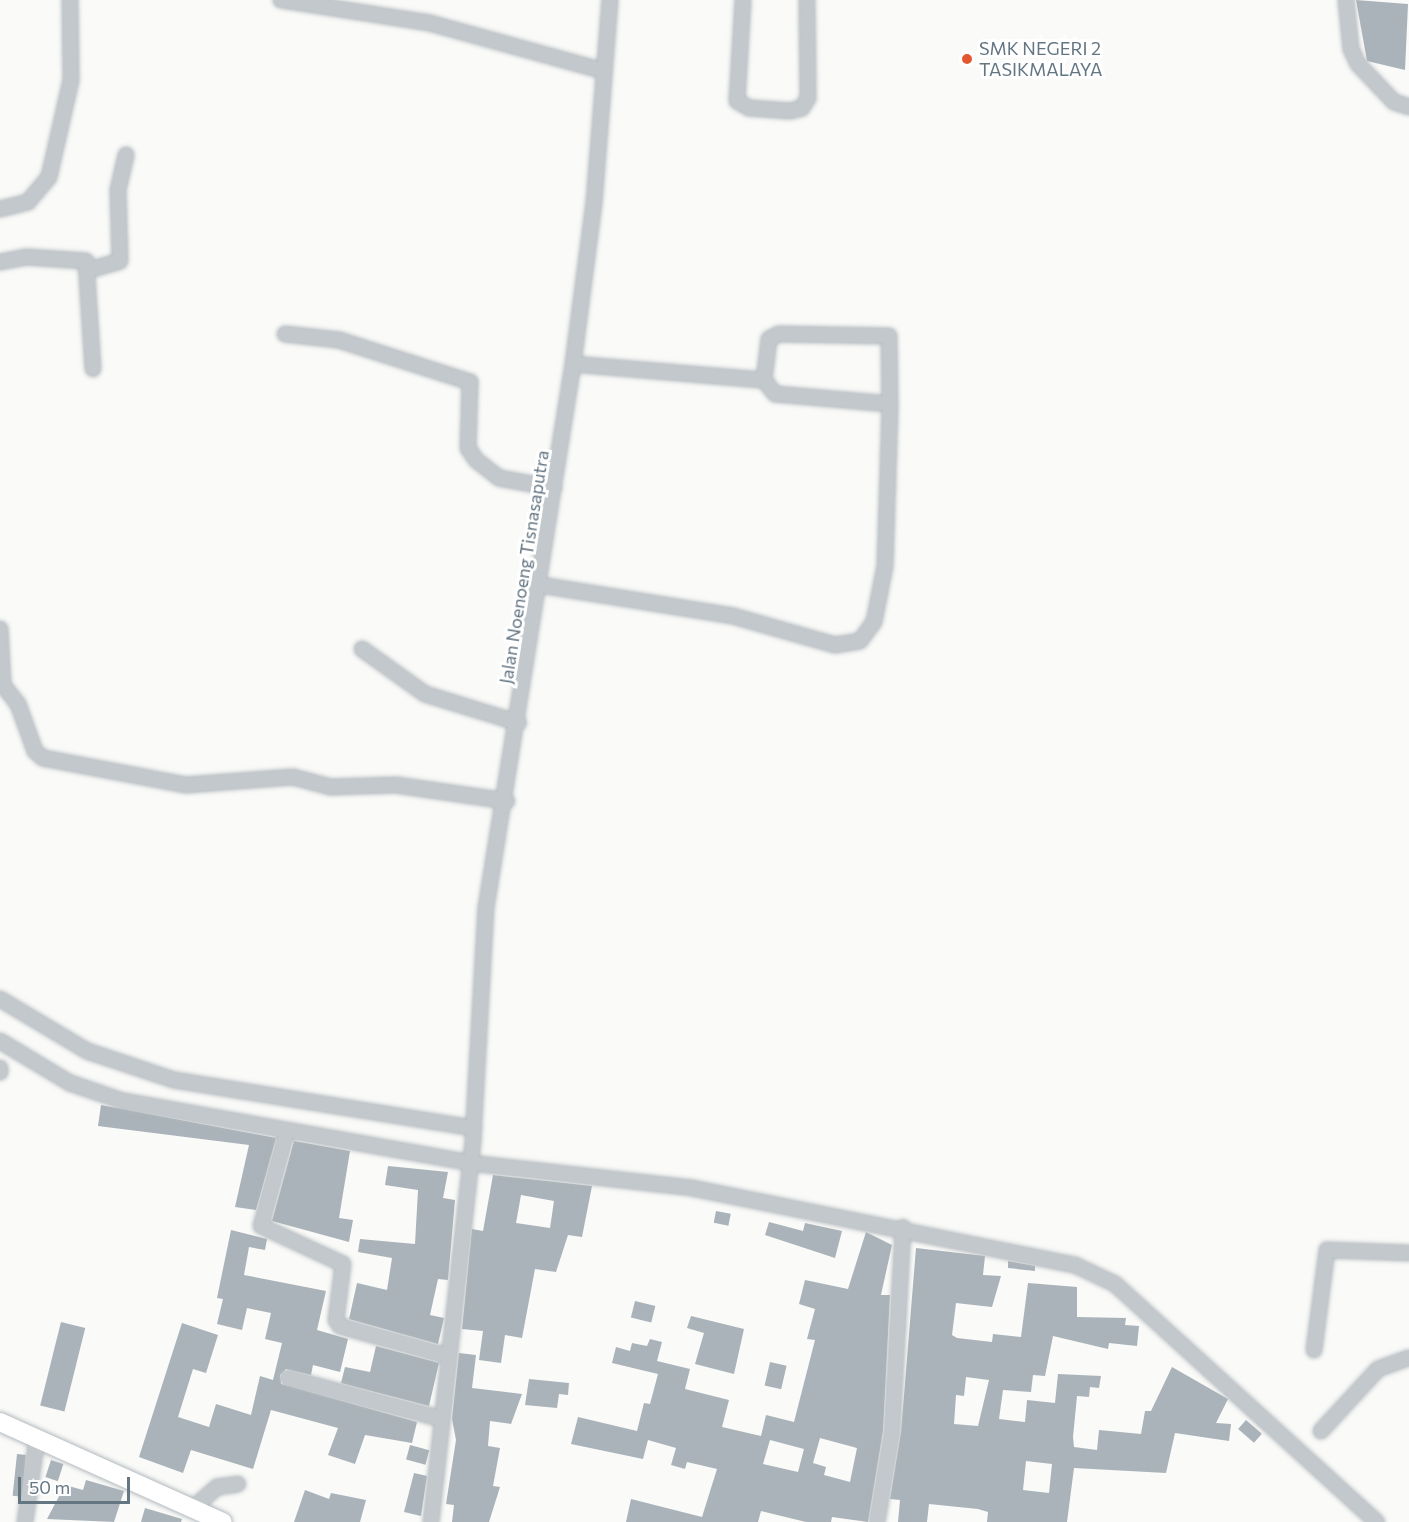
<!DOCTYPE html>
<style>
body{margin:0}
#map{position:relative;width:1409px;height:1522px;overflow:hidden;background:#fafaf8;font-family:Commissioner,sans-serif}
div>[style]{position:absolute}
.building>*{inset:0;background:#aab3b9;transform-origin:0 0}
.roads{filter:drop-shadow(0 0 2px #b3babf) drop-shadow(0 0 2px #b3babf)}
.minor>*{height:14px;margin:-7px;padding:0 7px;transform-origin:7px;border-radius:7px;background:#c3c8cc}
.secondary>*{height:18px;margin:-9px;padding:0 9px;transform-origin:9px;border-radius:9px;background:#fff}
.dots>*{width:16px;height:16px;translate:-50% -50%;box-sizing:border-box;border:3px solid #fff;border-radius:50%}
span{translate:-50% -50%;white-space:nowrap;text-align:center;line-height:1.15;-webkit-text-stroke:6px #fff;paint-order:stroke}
.poi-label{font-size:18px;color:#657683}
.left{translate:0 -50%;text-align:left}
.street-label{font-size:18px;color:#657683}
.scale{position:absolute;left:18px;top:1477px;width:112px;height:27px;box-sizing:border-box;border:3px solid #657683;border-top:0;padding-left:8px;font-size:18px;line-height:21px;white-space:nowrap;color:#657683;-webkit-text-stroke:4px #fff;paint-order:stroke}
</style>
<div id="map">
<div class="building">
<i style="clip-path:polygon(1356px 0,1408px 4px,1405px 70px,1367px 61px)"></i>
<i style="clip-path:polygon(101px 1105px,276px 1138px,256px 1210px,235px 1207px,249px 1145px,98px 1126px)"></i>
<i style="clip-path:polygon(294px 1141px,350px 1151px,339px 1218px,353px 1220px,349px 1242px,272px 1221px)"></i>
<i style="clip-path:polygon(388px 1166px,448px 1172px,443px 1198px,455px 1200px,448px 1280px,438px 1279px,430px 1315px,444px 1318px,438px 1344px,349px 1319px,357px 1283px,387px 1290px,392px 1258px,358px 1252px,360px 1239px,415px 1244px,418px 1190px,385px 1185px)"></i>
<i style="clip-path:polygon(evenodd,493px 1175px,592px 1186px,582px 1237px,568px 1235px,556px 1272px,535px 1269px,522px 1338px,505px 1335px,501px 1363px,479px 1360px,483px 1331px,462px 1329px,472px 1229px,483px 1231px,493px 1175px,521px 1195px,554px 1201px,550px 1228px,516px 1223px,521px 1195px)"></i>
<i style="left:716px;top:1211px;width:15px;height:12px;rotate:11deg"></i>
<i style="clip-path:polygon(769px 1222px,803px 1231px,805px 1223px,842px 1231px,835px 1258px,765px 1235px)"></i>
<i style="clip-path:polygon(231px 1230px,267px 1239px,265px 1250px,249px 1247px,244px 1275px,326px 1291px,317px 1330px,348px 1339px,340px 1372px,313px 1365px,311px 1375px,286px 1369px,280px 1375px,281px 1384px,417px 1422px,412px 1443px,365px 1435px,355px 1464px,328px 1455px,338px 1428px,271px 1410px,253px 1469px,191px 1450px,183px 1473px,139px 1457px,182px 1323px,218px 1335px,206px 1373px,193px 1369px,178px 1417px,209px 1427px,216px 1404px,251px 1415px,260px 1376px,273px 1380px,282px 1343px,265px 1339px,271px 1313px,247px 1308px,242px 1330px,217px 1324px,223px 1299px,217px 1298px)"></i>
<i style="clip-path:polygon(evenodd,866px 1232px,892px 1245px,881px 1295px,890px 1295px,883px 1431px,868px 1522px,832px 1517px,831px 1522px,806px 1522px,761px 1511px,758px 1522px,626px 1522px,631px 1499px,702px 1517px,717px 1469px,687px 1462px,685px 1469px,671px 1465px,676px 1448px,648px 1440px,643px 1459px,571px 1444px,578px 1417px,637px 1431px,644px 1403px,650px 1404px,658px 1374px,612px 1363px,616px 1347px,630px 1351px,632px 1343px,647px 1346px,650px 1339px,662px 1342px,657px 1361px,690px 1369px,685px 1389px,729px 1400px,722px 1427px,761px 1436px,766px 1415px,794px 1422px,815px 1340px,807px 1339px,815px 1309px,799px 1304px,805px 1280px,848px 1289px,866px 1232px,820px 1438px,857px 1448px,850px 1482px,824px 1475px,826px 1467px,813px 1463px,820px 1438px,866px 1232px,770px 1440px,804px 1449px,798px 1472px,763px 1464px,770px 1440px)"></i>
<i style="clip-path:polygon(evenodd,916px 1248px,985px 1256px,983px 1275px,1001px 1276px,992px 1307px,956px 1303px,952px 1335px,957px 1338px,992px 1342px,993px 1334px,1021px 1337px,1028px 1283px,1077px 1287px,1077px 1317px,1126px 1318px,1125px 1325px,1139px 1326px,1137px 1346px,1109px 1343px,1108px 1349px,1053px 1336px,1045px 1376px,1033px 1375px,1031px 1392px,1003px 1390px,999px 1419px,1025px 1422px,1027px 1400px,1055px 1403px,1058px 1374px,1101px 1376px,1099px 1388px,1090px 1387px,1089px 1397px,1077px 1396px,1073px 1437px,1074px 1447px,1097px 1450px,1099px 1430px,1141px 1434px,1145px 1411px,1151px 1411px,1172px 1367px,1228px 1399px,1216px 1423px,1231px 1424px,1229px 1441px,1175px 1433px,1166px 1473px,1074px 1468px,1067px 1522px,987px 1522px,988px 1512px,978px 1509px,929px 1504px,927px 1522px,898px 1522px,900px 1500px,890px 1499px,901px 1432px,916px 1248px,966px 1377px,989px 1380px,978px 1426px,954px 1424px,956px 1395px,964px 1396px,966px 1377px,916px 1248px,1026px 1461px,1052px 1464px,1049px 1493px,1023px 1490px,1026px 1461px)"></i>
<i style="clip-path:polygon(1008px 1261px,1035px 1266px,1035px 1271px,1008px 1268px)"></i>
<i style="left:635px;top:1301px;width:21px;height:17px;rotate:14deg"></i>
<i style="clip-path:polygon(691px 1316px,744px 1329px,734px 1374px,695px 1364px,704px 1333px,687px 1328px)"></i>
<i style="left:61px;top:1322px;width:25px;height:86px;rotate:14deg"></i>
<i style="clip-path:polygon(376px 1346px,439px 1363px,429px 1406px,341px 1383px,345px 1367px,370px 1372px)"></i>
<i style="clip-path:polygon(459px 1353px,476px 1355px,472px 1388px,522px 1394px,511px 1424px,490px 1421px,488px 1446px,500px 1448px,493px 1486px,500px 1487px,489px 1522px,452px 1522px,454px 1505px,446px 1504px,456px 1440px,452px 1419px)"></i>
<i style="left:770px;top:1362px;width:17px;height:24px;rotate:13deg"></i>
<i style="clip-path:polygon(529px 1379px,569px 1383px,568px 1395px,559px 1394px,557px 1408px,525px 1405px)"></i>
<i style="left:1246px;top:1420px;width:21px;height:12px;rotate:41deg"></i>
<i style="left:410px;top:1445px;width:20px;height:15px;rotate:15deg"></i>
<i style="left:17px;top:1454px;width:9px;height:42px;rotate:6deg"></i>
<i style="left:51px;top:1460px;width:13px;height:18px;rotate:18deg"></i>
<i style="clip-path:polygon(414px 1473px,427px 1476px,421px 1516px,404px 1512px)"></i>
<i style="clip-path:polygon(86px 1480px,124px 1491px,114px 1522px,47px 1519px,65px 1485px,83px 1490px)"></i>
<i style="clip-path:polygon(305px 1490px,329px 1499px,331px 1493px,366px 1500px,360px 1522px,294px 1522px)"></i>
<i style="clip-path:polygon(145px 1508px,182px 1519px,181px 1522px,141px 1522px)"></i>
</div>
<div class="roads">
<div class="minor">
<i style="left:281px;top:0;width:151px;rotate:8.8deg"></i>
<i style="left:430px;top:23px;width:180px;rotate:15.4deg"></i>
<i style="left:743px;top:0;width:101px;rotate:93.4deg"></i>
<i style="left:737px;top:101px;width:14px;rotate:30deg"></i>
<i style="left:749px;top:108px;width:41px;rotate:4.2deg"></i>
<i style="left:790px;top:111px;width:12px;rotate:-14deg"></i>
<i style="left:802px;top:108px;width:12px;rotate:-59deg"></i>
<i style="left:808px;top:98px;width:98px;rotate:-90.6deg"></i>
<i style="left:1346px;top:0;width:49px;rotate:84.2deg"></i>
<i style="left:1351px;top:49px;width:17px;rotate:65deg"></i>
<i style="left:1358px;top:64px;width:52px;rotate:46.5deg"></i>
<i style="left:1394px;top:102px;width:16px;rotate:18deg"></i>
<i style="left:0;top:209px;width:29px;rotate:-14deg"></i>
<i style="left:28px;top:202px;width:33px;rotate:-50deg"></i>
<i style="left:49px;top:177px;width:99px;rotate:-77.2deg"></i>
<i style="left:71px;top:80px;width:80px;rotate:-90.7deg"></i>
<i style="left:0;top:262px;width:26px;rotate:-11deg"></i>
<i style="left:26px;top:257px;width:60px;rotate:3.8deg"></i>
<i style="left:86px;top:261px;width:108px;rotate:86.3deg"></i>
<i style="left:89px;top:270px;width:32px;rotate:-16deg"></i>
<i style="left:120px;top:261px;width:71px;rotate:-91.6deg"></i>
<i style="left:118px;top:190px;width:36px;rotate:-77deg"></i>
<i style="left:285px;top:334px;width:54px;rotate:6.3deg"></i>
<i style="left:339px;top:340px;width:138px;rotate:17.8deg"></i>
<i style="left:470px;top:382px;width:66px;rotate:91.7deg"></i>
<i style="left:468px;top:448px;width:14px;rotate:56deg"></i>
<i style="left:476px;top:460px;width:29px;rotate:38deg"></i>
<i style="left:499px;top:478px;width:56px;rotate:10.3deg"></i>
<i style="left:573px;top:364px;width:192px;rotate:4.8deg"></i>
<i style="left:540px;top:585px;width:195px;rotate:9.1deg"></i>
<i style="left:733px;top:616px;width:106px;rotate:15.9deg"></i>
<i style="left:835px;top:645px;width:25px;rotate:-9deg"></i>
<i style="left:860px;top:641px;width:24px;rotate:-54deg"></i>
<i style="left:874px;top:622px;width:57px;rotate:-78.9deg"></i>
<i style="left:885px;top:566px;width:162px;rotate:-88.2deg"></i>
<i style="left:890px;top:404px;width:115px;rotate:-175deg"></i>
<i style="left:775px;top:394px;width:18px;rotate:-128deg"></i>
<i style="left:764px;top:380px;width:41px;rotate:-83deg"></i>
<i style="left:769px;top:339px;width:11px;rotate:-27deg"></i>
<i style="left:779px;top:334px;width:110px;rotate:1deg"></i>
<i style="left:889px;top:336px;width:68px;rotate:89.2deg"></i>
<i style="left:0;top:629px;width:56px;rotate:86.9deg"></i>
<i style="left:3px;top:685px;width:24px;rotate:52deg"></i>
<i style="left:18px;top:704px;width:50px;rotate:70.1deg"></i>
<i style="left:35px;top:751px;width:11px;rotate:41deg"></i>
<i style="left:43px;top:758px;width:146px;rotate:10.7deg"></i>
<i style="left:186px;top:785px;width:107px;rotate:-4.3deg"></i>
<i style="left:293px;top:777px;width:38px;rotate:15deg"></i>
<i style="left:330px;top:787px;width:66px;rotate:-1.7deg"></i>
<i style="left:396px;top:785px;width:112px;rotate:8.2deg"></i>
<i style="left:362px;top:649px;width:77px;rotate:35.5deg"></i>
<i style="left:425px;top:694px;width:98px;rotate:17.1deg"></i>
<i style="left:0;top:999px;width:101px;rotate:30.9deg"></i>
<i style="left:87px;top:1051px;width:92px;rotate:18.4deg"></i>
<i style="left:174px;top:1080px;width:304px;rotate:9.1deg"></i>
<i style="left:0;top:1041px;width:82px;rotate:31deg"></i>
<i style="left:70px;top:1083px;width:56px;rotate:18.8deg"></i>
<i style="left:123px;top:1101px;width:352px;rotate:10.1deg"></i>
<i style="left:470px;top:1163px;width:223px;rotate:6.4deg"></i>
<i style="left:692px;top:1188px;width:391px;rotate:11.4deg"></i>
<i style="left:1075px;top:1265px;width:44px;rotate:25.4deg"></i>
<i style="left:1115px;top:1284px;width:354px;rotate:42.3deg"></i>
<i style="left:0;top:1068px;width:4px;rotate:90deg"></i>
<i style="left:287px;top:1131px;width:98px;rotate:105.3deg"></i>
<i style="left:261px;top:1226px;width:90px;rotate:24.9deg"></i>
<i style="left:343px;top:1264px;width:56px;rotate:97.1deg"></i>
<i style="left:336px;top:1320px;width:7px;rotate:56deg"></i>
<i style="left:340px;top:1326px;width:114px;rotate:15.7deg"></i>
<i style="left:1314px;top:1350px;width:101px;rotate:-82.6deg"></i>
<i style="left:1327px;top:1250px;width:82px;rotate:2.1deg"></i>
<i style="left:288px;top:1378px;width:159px;rotate:14.9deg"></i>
<i style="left:1321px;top:1431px;width:84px;rotate:-47.4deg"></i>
<i style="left:1378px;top:1369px;width:33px;rotate:-20deg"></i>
<i style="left:193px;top:1508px;width:32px;rotate:-41deg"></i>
<i style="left:217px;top:1487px;width:21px;rotate:-8deg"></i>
<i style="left:25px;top:1522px;width:84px;rotate:-81.8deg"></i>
<i style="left:431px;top:1522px;width:385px;rotate:-83.7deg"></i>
<i style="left:473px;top:1139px;width:231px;rotate:-86.8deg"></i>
<i style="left:486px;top:908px;width:551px;rotate:-80.91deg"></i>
<i style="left:573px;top:364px;width:162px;rotate:-82.6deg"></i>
<i style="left:594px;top:203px;width:204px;rotate:-85.5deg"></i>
<i style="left:877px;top:1522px;width:91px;rotate:-80.5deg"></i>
<i style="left:892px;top:1432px;width:205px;rotate:-86.9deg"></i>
</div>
<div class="secondary">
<i style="left:0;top:1422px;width:244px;rotate:24.2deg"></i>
</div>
</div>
<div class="dots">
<i style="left:967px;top:59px;background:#e4572e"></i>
</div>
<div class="poi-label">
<span class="left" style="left:979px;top:59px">SMK NEGERI 2<br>TASIKMALAYA</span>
</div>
<div class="street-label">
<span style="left:524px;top:567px;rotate:-81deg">Jalan Noenoeng Tisnasaputra</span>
</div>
<div class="scale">50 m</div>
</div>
